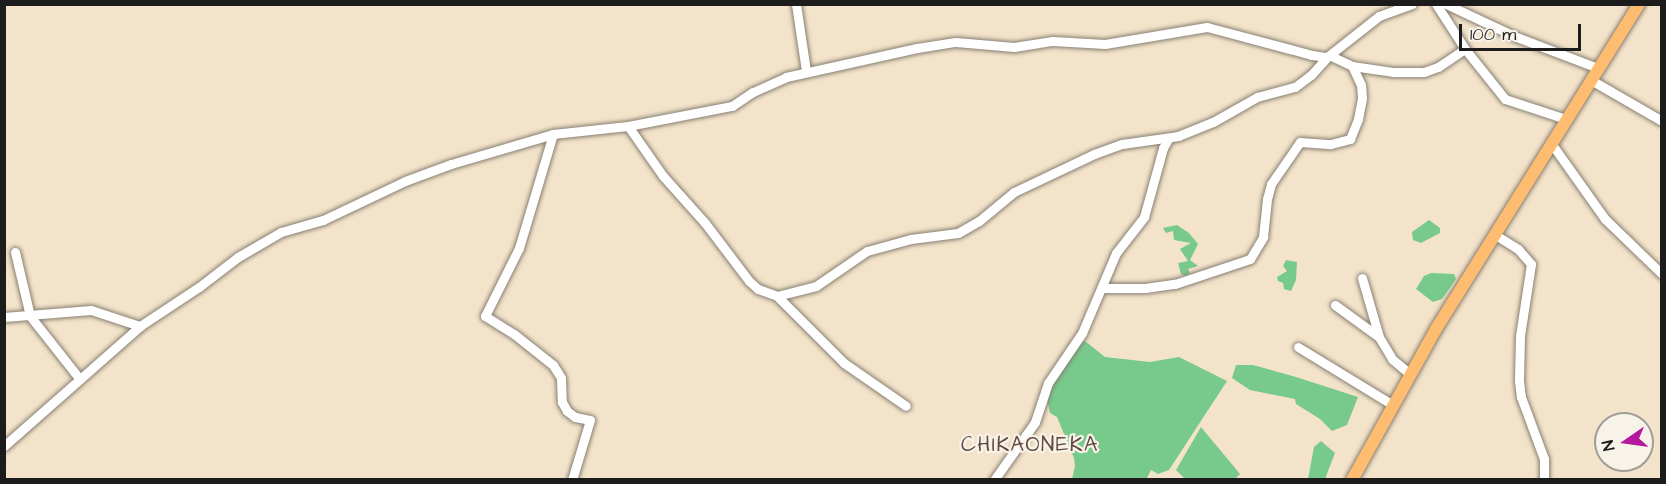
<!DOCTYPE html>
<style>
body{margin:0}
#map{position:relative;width:1666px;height:484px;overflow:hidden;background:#f3e3ca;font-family:"Architects Daughter",sans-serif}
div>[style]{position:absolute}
.green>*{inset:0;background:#78ca8c}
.roads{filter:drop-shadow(0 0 2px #888073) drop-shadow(0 0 2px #888073)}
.minor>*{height:9px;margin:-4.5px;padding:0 4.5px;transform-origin:4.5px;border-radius:4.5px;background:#fff}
.major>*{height:12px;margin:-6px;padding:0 6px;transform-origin:6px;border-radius:6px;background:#febc70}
span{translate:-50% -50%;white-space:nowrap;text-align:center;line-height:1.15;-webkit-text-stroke:4.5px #f7f3e8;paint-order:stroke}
.quarter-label{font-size:21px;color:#644b42;letter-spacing:1.5px}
.frame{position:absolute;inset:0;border:6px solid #1c1c1c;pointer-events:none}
.north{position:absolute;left:1594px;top:412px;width:60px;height:60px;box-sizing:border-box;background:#f7f3e8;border:2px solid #9f9d96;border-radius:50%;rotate:257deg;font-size:16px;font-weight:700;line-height:24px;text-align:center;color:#1c1c1c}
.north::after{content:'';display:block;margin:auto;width:21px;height:27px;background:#b5179e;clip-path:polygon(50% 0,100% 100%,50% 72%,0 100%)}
.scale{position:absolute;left:1459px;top:24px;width:122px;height:27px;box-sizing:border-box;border:3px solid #1c1c1c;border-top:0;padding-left:8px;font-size:18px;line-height:21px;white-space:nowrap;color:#1c1c1c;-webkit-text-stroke:4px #f7f3e8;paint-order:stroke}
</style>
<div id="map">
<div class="green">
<i style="clip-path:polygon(1429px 220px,1440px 228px,1440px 233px,1421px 243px,1413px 240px,1412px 232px)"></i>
<i style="clip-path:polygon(1177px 225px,1189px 233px,1198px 244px,1190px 260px,1198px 266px,1188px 269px,1190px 273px,1186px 276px,1181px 274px,1178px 263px,1188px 261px,1180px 249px,1191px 243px,1174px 240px,1173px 231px,1166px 233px,1163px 228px)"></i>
<i style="clip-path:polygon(1286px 260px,1297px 262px,1296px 280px,1291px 291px,1284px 289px,1283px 283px,1278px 281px,1277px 277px,1287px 271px,1283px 266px)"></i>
<i style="clip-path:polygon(1431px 273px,1454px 274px,1456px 279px,1442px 299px,1433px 302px,1416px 289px,1424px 276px)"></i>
<i style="clip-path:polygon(1085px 341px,1105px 357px,1150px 362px,1179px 357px,1227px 381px,1169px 470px,1158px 474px,1151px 470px,1146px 480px,1072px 479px,1075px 466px,1074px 458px,1057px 417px,1050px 413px,1047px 399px,1052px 381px,1077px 344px)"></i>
<i style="clip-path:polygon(1236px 365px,1253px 365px,1296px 377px,1358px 397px,1347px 425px,1332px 431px,1320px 419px,1296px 404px,1295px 399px,1250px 390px,1232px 378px)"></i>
<i style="clip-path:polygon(1201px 427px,1240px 474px,1235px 479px,1185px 479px,1176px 470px)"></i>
<i style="clip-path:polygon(1321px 441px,1335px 453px,1325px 479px,1308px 479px,1314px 447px)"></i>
</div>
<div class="roads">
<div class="minor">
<i style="left:796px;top:4px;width:68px;rotate:81.5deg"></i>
<i style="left:1436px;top:4px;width:54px;rotate:57.2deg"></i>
<i style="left:1465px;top:49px;width:64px;rotate:51.3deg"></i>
<i style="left:1505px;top:99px;width:64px;rotate:18.2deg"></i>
<i style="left:1446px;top:4px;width:75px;rotate:25.2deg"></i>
<i style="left:1514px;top:36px;width:90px;rotate:20.9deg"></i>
<i style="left:1331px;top:56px;width:23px;rotate:25deg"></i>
<i style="left:1352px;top:66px;width:41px;rotate:8.3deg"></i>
<i style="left:1393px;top:72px;width:31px"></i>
<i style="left:1424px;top:72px;width:15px;rotate:-20deg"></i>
<i style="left:1438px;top:67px;width:32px;rotate:-34deg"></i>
<i style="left:1591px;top:80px;width:82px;rotate:30deg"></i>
<i style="left:628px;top:126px;width:61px;rotate:55deg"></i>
<i style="left:663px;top:176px;width:63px;rotate:48.2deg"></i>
<i style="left:705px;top:223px;width:73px;rotate:52.8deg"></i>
<i style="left:749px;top:281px;width:12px;rotate:42deg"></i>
<i style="left:758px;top:289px;width:20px;rotate:20deg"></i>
<i style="left:777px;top:296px;width:95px;rotate:45deg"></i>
<i style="left:844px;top:363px;width:75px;rotate:34.7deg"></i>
<i style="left:553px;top:134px;width:119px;rotate:106.6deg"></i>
<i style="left:519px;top:248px;width:76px;rotate:116.6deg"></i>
<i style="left:485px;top:316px;width:34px;rotate:32deg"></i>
<i style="left:514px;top:334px;width:50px;rotate:38.5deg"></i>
<i style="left:553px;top:365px;width:15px;rotate:58deg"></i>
<i style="left:561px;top:378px;width:24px;rotate:88deg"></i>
<i style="left:562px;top:402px;width:10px;rotate:61deg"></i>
<i style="left:567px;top:411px;width:10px;rotate:37deg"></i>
<i style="left:575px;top:417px;width:15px;rotate:11deg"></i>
<i style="left:590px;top:420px;width:63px;rotate:106.7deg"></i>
<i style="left:1551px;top:143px;width:93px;rotate:54.6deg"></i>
<i style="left:1605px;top:219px;width:79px;rotate:44deg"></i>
<i style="left:1494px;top:234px;width:28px;rotate:32deg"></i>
<i style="left:1518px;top:249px;width:20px;rotate:49deg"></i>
<i style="left:1531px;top:264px;width:73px;rotate:98.7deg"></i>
<i style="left:1520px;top:336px;width:45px;rotate:91.3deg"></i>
<i style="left:1519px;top:381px;width:16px;rotate:83deg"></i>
<i style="left:1521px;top:397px;width:66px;rotate:69.6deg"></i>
<i style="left:1544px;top:459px;width:21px;rotate:90deg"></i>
<i style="left:15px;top:252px;width:66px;rotate:76.8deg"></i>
<i style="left:30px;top:316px;width:79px;rotate:51.7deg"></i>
<i style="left:1362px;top:278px;width:61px;rotate:73.9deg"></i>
<i style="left:1379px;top:337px;width:26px;rotate:59deg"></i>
<i style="left:1392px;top:359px;width:23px;rotate:40deg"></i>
<i style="left:1103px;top:288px;width:42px"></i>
<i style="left:1145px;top:288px;width:30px;rotate:-8deg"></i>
<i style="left:1175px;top:284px;width:79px;rotate:-18.4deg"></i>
<i style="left:1250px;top:259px;width:26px;rotate:-59deg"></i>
<i style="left:1263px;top:237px;width:38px;rotate:-84deg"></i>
<i style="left:1267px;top:199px;width:16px;rotate:-75deg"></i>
<i style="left:1271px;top:184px;width:51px;rotate:-55.4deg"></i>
<i style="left:1300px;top:142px;width:31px;rotate:4deg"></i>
<i style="left:1331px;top:144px;width:20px;rotate:-15deg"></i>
<i style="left:1350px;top:139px;width:22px;rotate:-68deg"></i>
<i style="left:1358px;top:119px;width:21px;rotate:-79deg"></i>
<i style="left:1362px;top:98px;width:13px;rotate:-94deg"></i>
<i style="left:1361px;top:85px;width:21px;rotate:-115deg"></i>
<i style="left:777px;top:296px;width:40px;rotate:-14.4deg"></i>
<i style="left:816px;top:286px;width:62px;rotate:-34.5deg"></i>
<i style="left:867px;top:251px;width:46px;rotate:-15.3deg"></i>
<i style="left:911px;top:239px;width:47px;rotate:-7.3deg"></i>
<i style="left:958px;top:233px;width:24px;rotate:-30deg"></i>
<i style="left:979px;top:221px;width:45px;rotate:-39.6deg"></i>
<i style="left:1014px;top:192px;width:89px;rotate:-25.4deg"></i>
<i style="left:1094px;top:154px;width:30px;rotate:-20deg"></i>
<i style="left:1122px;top:144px;width:57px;rotate:-8.1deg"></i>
<i style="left:1178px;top:136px;width:38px;rotate:-22deg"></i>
<i style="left:1213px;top:122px;width:51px;rotate:-29.6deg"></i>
<i style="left:1257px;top:97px;width:39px;rotate:-15deg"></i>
<i style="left:1295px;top:87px;width:20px;rotate:-37deg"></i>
<i style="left:1311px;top:75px;width:24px;rotate:-48deg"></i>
<i style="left:1335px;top:305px;width:54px;rotate:36deg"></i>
<i style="left:4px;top:317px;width:87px;rotate:-4.6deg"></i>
<i style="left:91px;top:310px;width:52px;rotate:18.1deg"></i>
<i style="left:1298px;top:347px;width:111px;rotate:31.4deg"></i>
<i style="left:4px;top:446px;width:181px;rotate:-41.4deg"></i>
<i style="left:140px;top:326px;width:71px;rotate:-33.5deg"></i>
<i style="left:199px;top:287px;width:49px;rotate:-37.6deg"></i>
<i style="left:238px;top:257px;width:50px;rotate:-30.2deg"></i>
<i style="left:281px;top:232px;width:44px;rotate:-15.9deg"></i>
<i style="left:323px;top:220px;width:91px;rotate:-25.4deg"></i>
<i style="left:405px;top:181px;width:49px;rotate:-20.3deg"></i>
<i style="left:451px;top:164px;width:106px;rotate:-16.4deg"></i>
<i style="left:553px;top:134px;width:75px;rotate:-6.1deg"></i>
<i style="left:628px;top:126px;width:106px;rotate:-10.9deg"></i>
<i style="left:732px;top:106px;width:25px;rotate:-34deg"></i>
<i style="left:753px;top:92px;width:36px;rotate:-24deg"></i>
<i style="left:786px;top:77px;width:134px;rotate:-12.5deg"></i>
<i style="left:917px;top:48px;width:39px;rotate:-9deg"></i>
<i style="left:956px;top:42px;width:58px;rotate:4.9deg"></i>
<i style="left:1014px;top:47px;width:39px;rotate:-9deg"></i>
<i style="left:1053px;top:41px;width:52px;rotate:3.3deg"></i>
<i style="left:1105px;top:44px;width:103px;rotate:-9.5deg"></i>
<i style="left:1207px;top:27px;width:109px;rotate:14.9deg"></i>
<i style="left:1312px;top:55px;width:15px;rotate:8deg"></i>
<i style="left:1327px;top:57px;width:66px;rotate:-38.3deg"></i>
<i style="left:1379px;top:16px;width:35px;rotate:-20deg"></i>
<i style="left:994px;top:480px;width:71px;rotate:-54.7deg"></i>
<i style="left:1035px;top:422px;width:41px;rotate:-71.6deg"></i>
<i style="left:1048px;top:383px;width:60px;rotate:-55.8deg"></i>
<i style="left:1082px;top:333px;width:87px;rotate:-67deg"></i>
<i style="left:1116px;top:253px;width:46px;rotate:-52.1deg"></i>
<i style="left:1144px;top:217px;width:72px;rotate:-74.6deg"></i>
<i style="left:1163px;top:148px;width:10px;rotate:-61deg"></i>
</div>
<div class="major">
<i style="left:1352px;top:480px;width:173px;rotate:-60.9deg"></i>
<i style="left:1436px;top:329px;width:383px;rotate:-58deg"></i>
</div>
</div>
<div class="quarter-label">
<span style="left:1030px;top:445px">CHIKAONEKA</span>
</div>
<div class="frame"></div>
<div class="north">N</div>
<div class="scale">100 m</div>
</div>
